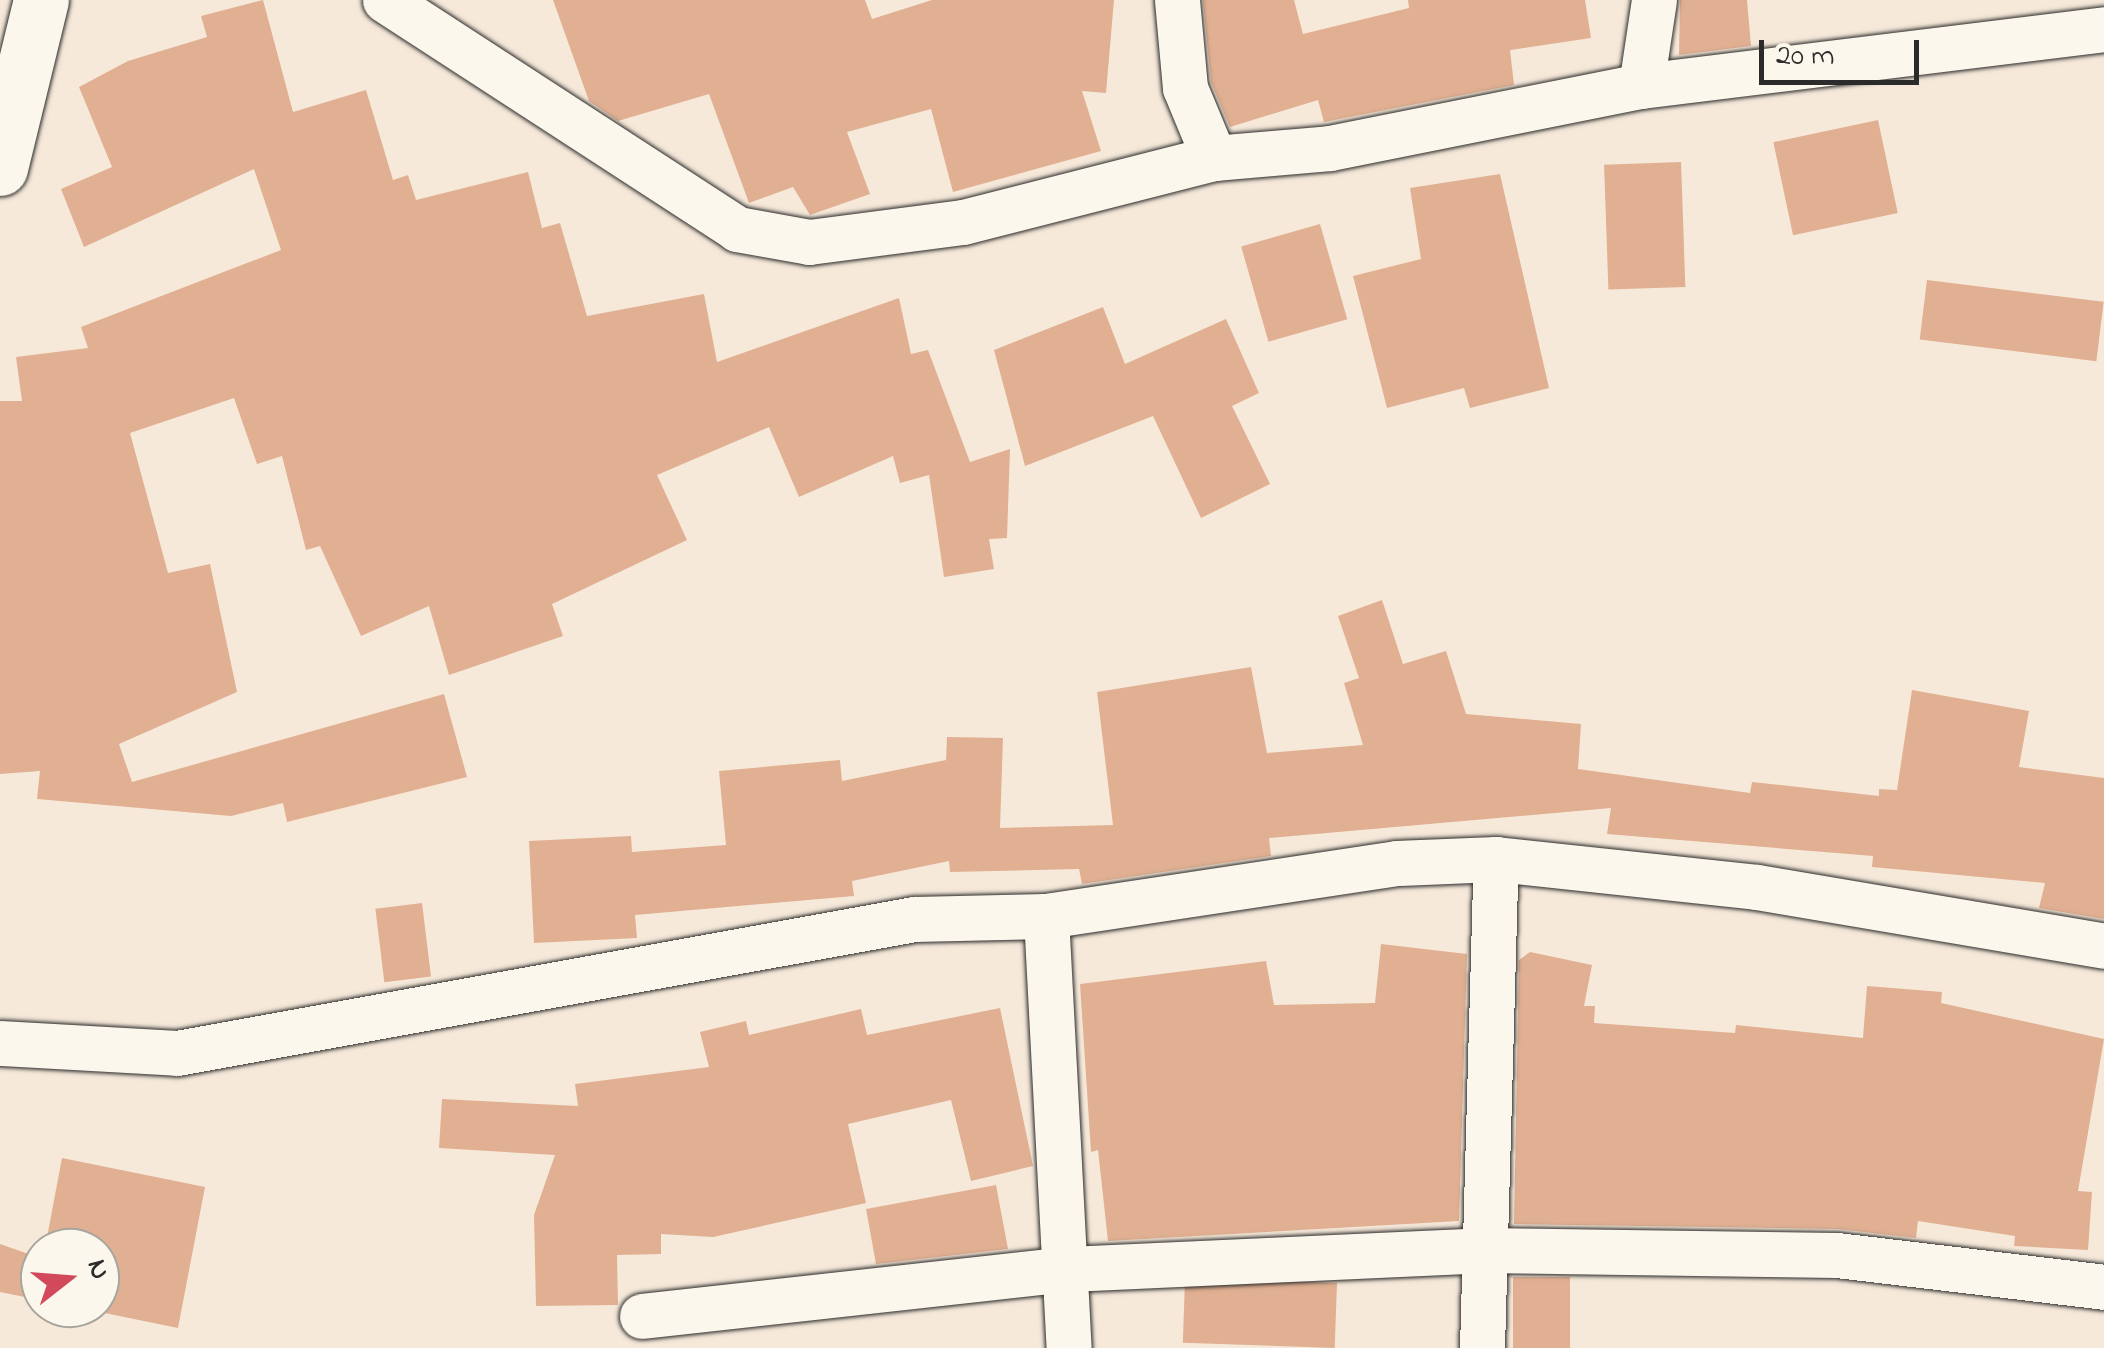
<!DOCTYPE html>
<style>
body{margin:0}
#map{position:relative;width:2104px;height:1348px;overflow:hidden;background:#f6e9da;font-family:"Indie Flower",sans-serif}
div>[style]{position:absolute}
.building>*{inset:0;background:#e1b092;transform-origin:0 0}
.roads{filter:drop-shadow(0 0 2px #2b2b2b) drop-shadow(0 0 2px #2b2b2b)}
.minor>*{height:45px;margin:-22.5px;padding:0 22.5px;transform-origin:22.5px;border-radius:22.5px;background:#fbf7ec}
.tertiary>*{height:55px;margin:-27.5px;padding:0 27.5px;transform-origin:27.5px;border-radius:27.5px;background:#fbf7ec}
span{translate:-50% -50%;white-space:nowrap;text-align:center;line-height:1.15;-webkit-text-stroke:8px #fbf7ec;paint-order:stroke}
.north{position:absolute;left:20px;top:1228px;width:100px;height:100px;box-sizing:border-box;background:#fbf7ec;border:2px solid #a8a59f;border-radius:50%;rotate:73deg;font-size:28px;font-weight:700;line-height:40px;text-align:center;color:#2b2b2b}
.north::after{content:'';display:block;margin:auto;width:35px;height:45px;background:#d1495b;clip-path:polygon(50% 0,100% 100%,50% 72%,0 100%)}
.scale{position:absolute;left:1759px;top:40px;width:160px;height:45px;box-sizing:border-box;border:5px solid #2b2b2b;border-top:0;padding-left:12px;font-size:30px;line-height:35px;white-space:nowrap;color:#2b2b2b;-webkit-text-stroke:8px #fbf7ec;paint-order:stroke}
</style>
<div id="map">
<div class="building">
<i style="clip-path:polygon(263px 0,293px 112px,366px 90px,393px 180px,408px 175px,416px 200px,528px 172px,542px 228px,560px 223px,587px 316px,704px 294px,717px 362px,899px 298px,911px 354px,928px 350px,970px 462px,1010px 449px,1007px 538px,989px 539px,994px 569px,944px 577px,929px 475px,900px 483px,893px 456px,799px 497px,769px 427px,657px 475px,687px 540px,552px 604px,563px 636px,449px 675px,429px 606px,361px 636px,320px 546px,306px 550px,282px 456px,257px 464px,234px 398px,130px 433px,168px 573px,210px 564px,237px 692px,119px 744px,132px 782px,444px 694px,467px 777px,287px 822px,283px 803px,231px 816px,37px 799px,40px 771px,0 774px,0 401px,22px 401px,16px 357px,88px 348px,81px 327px,281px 250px,254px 169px,84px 247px,61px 189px,112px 167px,79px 87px,128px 61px,207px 37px,201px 16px)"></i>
<i style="clip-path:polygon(553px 0,865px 0,872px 19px,932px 0,1114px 0,1106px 93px,1082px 91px,1101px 151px,953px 192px,931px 109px,847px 132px,870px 194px,810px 215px,793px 187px,749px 203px,709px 94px,618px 121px,589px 101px)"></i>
<i style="clip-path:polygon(1203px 0,1294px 0,1303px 34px,1409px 8px,1408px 0,1585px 0,1591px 38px,1510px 50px,1514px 85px,1324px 122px,1318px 100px,1230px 127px,1211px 82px)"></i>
<i style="clip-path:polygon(1680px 0,1747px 0,1751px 46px,1679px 55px)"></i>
<i style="left:1878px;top:120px;width:95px;height:107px;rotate:78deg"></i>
<i style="left:1681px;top:162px;width:125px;height:77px;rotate:88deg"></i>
<i style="clip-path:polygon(1500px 174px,1549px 388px,1470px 408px,1464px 388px,1387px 408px,1353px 276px,1421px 259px,1410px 188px)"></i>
<i style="left:1320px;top:224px;width:99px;height:82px;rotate:74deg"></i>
<i style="left:1927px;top:280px;width:178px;height:60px;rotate:7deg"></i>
<i style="clip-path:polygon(1103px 307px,1125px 364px,1226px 319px,1259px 393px,1232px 406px,1270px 484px,1201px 518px,1153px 416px,1025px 466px,994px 350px)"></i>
<i style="clip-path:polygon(1382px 600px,1403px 664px,1446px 651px,1466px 714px,1581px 724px,1578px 769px,1750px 793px,1752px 782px,1879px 796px,1879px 789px,1897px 790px,1912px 690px,2029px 711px,2019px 767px,2104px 778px,2104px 919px,2039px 908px,2045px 883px,1872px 867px,1873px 856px,1607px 834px,1611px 808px,1269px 838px,1271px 856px,1082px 884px,1079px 869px,950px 872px,949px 861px,852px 881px,854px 896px,635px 915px,637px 938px,534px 943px,529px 841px,631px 836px,632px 852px,726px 845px,719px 771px,840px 760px,842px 781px,946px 760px,947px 737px,1003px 738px,1000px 828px,1113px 825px,1097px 692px,1251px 667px,1267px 753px,1363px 745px,1344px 683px,1359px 678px,1338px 616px)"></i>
<i style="left:422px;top:903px;width:74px;height:47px;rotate:83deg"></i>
<i style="clip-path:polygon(1381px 944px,1467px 954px,1459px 1221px,1108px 1241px,1098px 1150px,1091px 1152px,1080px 984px,1266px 961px,1274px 1005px,1375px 1003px)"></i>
<i style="clip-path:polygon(1530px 952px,1592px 965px,1584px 1006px,1595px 1006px,1594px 1023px,1735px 1033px,1736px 1025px,1863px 1038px,1867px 986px,1942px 992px,1941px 1003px,2104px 1039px,2078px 1191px,2092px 1192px,2088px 1250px,2014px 1246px,2015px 1236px,1918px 1221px,1916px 1238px,1838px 1229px,1514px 1224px,1519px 960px)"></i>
<i style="clip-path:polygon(1000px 1008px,1033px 1166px,971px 1181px,951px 1100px,848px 1124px,866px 1203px,713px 1237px,661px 1234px,661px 1254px,617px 1255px,618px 1305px,536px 1306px,534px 1215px,555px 1155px,439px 1148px,442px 1099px,578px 1106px,575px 1084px,709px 1067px,700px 1032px,746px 1021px,749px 1035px,861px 1009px,867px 1035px)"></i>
<i style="clip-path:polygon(62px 1158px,205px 1187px,178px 1328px,80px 1308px,100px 1308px,100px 1248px,45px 1248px)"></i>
<i style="clip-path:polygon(996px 1185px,1008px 1249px,876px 1264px,866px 1209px)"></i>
<i style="clip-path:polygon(0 1244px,40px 1258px,40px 1300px,0 1292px)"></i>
<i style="left:1513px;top:1277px;width:57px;height:71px"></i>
<i style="left:1337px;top:1283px;width:65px;height:152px;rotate:92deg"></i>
</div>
<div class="roads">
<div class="minor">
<i style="left:385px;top:0;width:420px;rotate:33deg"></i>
<i style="left:737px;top:229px;width:73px;rotate:10.2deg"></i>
<i style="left:809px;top:242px;width:155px;rotate:-7.4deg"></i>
<i style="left:963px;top:222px;width:259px;rotate:-14.3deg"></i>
<i style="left:1214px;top:158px;width:116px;rotate:-4.9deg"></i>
<i style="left:1330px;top:148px;width:317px;rotate:-11.3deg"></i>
<i style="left:1641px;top:86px;width:466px;rotate:-7deg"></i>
<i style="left:1177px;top:0;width:88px;rotate:84.8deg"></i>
<i style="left:1185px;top:88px;width:76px;rotate:67.5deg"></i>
<i style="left:1641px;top:86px;width:87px;rotate:-81.4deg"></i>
<i style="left:1046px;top:916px;width:433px;rotate:87deg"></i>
<i style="left:0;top:1043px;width:177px;rotate:3.2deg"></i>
<i style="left:177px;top:1053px;width:749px;rotate:-10.3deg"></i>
<i style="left:914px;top:919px;width:132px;rotate:-1.3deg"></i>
<i style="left:1046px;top:916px;width:355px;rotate:-8.6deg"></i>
<i style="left:1397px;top:863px;width:99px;rotate:-2.3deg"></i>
<i style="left:1496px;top:859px;width:262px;rotate:6.1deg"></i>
<i style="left:1757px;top:887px;width:352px;rotate:9.6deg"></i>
<i style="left:642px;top:1316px;width:429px;rotate:-6.3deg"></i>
<i style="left:1068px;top:1269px;width:415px;rotate:-2.6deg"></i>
<i style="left:1483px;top:1250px;width:354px;rotate:0.8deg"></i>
<i style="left:1837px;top:1255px;width:269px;rotate:6.8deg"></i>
<i style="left:1482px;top:1348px;width:489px;rotate:-88.4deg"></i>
</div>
<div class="tertiary">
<i style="left:0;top:168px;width:173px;rotate:-76.3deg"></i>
</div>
</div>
<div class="north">N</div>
<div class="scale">20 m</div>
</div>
